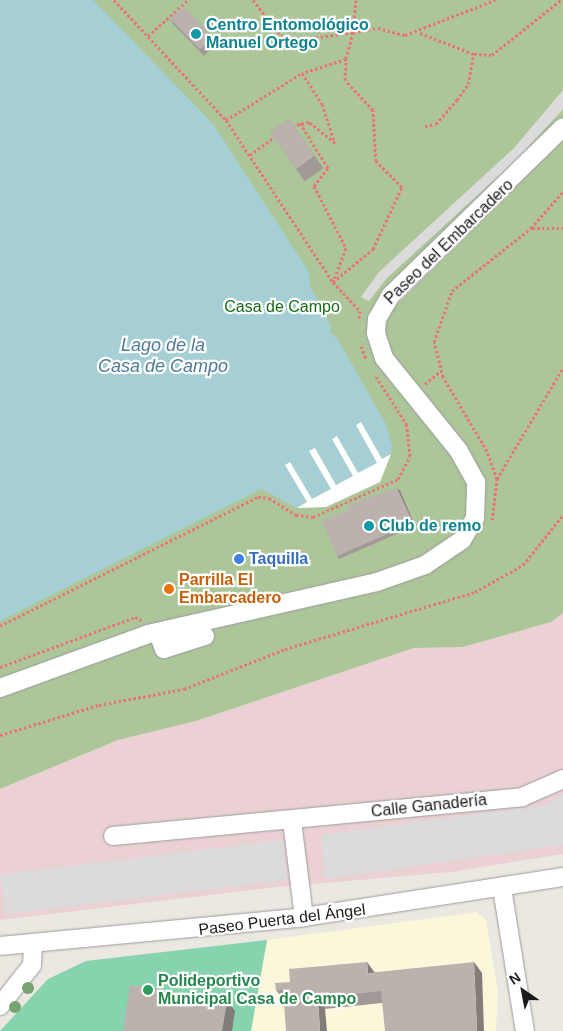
<!DOCTYPE html>
<meta charset="utf-8">
<style>
body{margin:0}
#map{position:relative;width:563px;height:1031px;overflow:hidden;background:#ebe7e1;font-family:Arial,sans-serif}
div>[style]{position:absolute}
.commercial>*{inset:0;background:#ebd1d3}
.education>*{inset:0;background:#fbf7da}
.forest>*{inset:0;background:#acc69a}
.pitch>*{inset:0;background:#86d3ad}
.parking>*{inset:0;background:#dbdbdb;transform-origin:0 0}
.water>*{inset:0;background:#a5cfd5}
.pier>*{inset:0;background:#fff}
.path>*{height:3px;margin-top:-1.5px;transform-origin:0;background:repeating-linear-gradient(90deg,#ea7374 0 2.5px,transparent 0 5px)}
.roads{filter:drop-shadow(0 0 1px #9c9c9c) drop-shadow(0 0 1px #9c9c9c)}
.minor>*{height:18px;margin:-9px;padding:0 9px;transform-origin:9px;border-radius:9px;background:#fff}
.trees>*{width:12px;height:12px;margin:-6px;border-radius:50%;background:#77a371}
.wall>*{inset:0;background:#a19996;transform-origin:0 0}
.shaded-wall>*{inset:0;background:#837d7a}
.building>*{inset:0;background:#bbb2ae;transform-origin:0 0}
.dots>*{width:14px;height:14px;translate:-50% -50%;box-sizing:border-box;border:2px solid #fff;border-radius:50%}
span{translate:-50% -50%;white-space:nowrap;text-align:center;line-height:1.15;-webkit-text-stroke:4.5px #fff;paint-order:stroke}
.culture-label{font-size:16px;color:#0d838f;font-weight:700}
.left{translate:0 -50%;text-align:left}
.street-label{font-size:16px;color:#1b1b1b}
.park-label{font-size:16px;color:#186b16}
.shop-label{font-size:16px;color:#366cbe;font-weight:700}
.food-label{font-size:16px;color:#c56008;font-weight:700}
.leisure-label{font-size:16px;color:#27864d;font-weight:700}
.water-label{font-size:18px;color:#4f7b98;font-style:italic}
.north{position:absolute;left:498px;top:966px;width:50px;height:50px;-webkit-text-stroke:4px #fff;paint-order:stroke;rotate:327deg;font-size:14px;font-weight:700;line-height:20px;text-align:center;color:#1b1b1b}
.north::after{content:'';display:block;margin:auto;width:18px;height:22px;background:#1b1b1b;clip-path:polygon(50% 0,100% 100%,50% 72%,0 100%)}
</style>
<div id="map">
<div class="commercial">
<i style="clip-path:polygon(563px 613px,563px 854px,451px 872px,278px 887px,0 920px,0 789px,118px 740px,196px 721px,414px 648px,463px 647px,551px 622px)"></i>
</div>
<div class="education">
<i style="clip-path:polygon(477px 912px,486px 920px,498px 993px,496px 1031px,251px 1031px,267px 940px)"></i>
</div>
<div class="forest">
<i style="clip-path:polygon(0 0,563px 0,563px 613px,551px 622px,463px 647px,414px 648px,196px 721px,118px 740px,0 789px)"></i>
</div>
<div class="pitch">
<i style="clip-path:polygon(267px 940px,251px 1031px,0 1031px,48px 979px,86px 961px)"></i>
</div>
<div class="parking">
<i style="clip-path:polygon(563px 90px,563px 109px,517px 159px,386px 279px,369px 301px,361px 297px,379px 272px,514px 148px)"></i>
<i style="clip-path:polygon(481px 214px,485px 217px,395px 306px,392px 303px)"></i>
<i style="clip-path:polygon(563px 794px,563px 845px,325px 879px,321px 835px,544px 805px)"></i>
<i style="left:283px;top:840px;width:40px;height:285px;rotate:83deg"></i>
</div>
<div class="water">
<i style="clip-path:polygon(0 0,93px 0,213px 124px,309px 272px,310px 286px,331px 326px,330px 333px,337px 338px,387px 426px,392px 446px,391px 454px,382px 459px,361px 422px,356px 425px,377px 463px,358px 473px,337px 436px,332px 439px,353px 476px,336px 485px,315px 448px,331px 489px,312px 499px,290px 462px,285px 465px,307px 502px,297px 508px,261px 489px,0 621px)"></i>
</div>
<div class="pier">
<i style="clip-path:polygon(361px 422px,382px 459px,391px 454px,380px 482px,326px 507px,297px 508px,307px 502px,285px 465px,290px 462px,312px 499px,331px 489px,309px 451px,315px 448px,336px 485px,353px 476px,332px 439px,337px 436px,358px 473px,377px 463px,356px 425px)"></i>
</div>
<div class="path">
<i style="left:114px;top:0;width:164px;rotate:47deg"></i>
<i style="left:226px;top:120px;width:194px;rotate:56.6deg"></i>
<i style="left:333px;top:282px;width:40px;rotate:47deg"></i>
<i style="left:360px;top:311px;width:7px;rotate:98deg"></i>
<i style="left:253px;top:0;width:53px;rotate:51.8deg"></i>
<i style="left:286px;top:42px;width:68px;rotate:-8.5deg"></i>
<i style="left:353px;top:32px;width:28px;rotate:105deg"></i>
<i style="left:346px;top:59px;width:46px;rotate:162.3deg"></i>
<i style="left:302px;top:73px;width:37px;rotate:57deg"></i>
<i style="left:322px;top:104px;width:41px;rotate:71.6deg"></i>
<i style="left:335px;top:143px;width:33px;rotate:-141deg"></i>
<i style="left:309px;top:122px;width:17px;rotate:167deg"></i>
<i style="left:356px;top:0;width:32px;rotate:95deg"></i>
<i style="left:353px;top:32px;width:25px;rotate:-9deg"></i>
<i style="left:378px;top:28px;width:28px;rotate:15deg"></i>
<i style="left:405px;top:35px;width:97px;rotate:-21.3deg"></i>
<i style="left:420px;top:33px;width:58px;rotate:21.3deg"></i>
<i style="left:474px;top:54px;width:18px;rotate:3deg"></i>
<i style="left:492px;top:55px;width:88px;rotate:-38.6deg"></i>
<i style="left:148px;top:36px;width:54px;rotate:-42deg"></i>
<i style="left:226px;top:120px;width:89px;rotate:-31.7deg"></i>
<i style="left:300px;top:123px;width:53px;rotate:58.1deg"></i>
<i style="left:328px;top:168px;width:23px;rotate:128deg"></i>
<i style="left:314px;top:186px;width:70px;rotate:62.7deg"></i>
<i style="left:346px;top:248px;width:36px;rotate:111deg"></i>
<i style="left:425px;top:126px;width:11px;rotate:-10deg"></i>
<i style="left:436px;top:124px;width:32px;rotate:-49deg"></i>
<i style="left:457px;top:100px;width:19px;rotate:-55deg"></i>
<i style="left:468px;top:84px;width:31px;rotate:-79deg"></i>
<i style="left:250px;top:155px;width:34px;rotate:-36deg"></i>
<i style="left:532px;top:228px;width:31px"></i>
<i style="left:333px;top:282px;width:52px;rotate:-39.5deg"></i>
<i style="left:373px;top:249px;width:68px;rotate:-64.9deg"></i>
<i style="left:402px;top:187px;width:37px;rotate:-135deg"></i>
<i style="left:376px;top:161px;width:51px;rotate:-93.4deg"></i>
<i style="left:373px;top:110px;width:41px;rotate:-133deg"></i>
<i style="left:345px;top:80px;width:21px;rotate:-87deg"></i>
<i style="left:361px;top:346px;width:14px;rotate:69deg"></i>
<i style="left:425px;top:384px;width:21px;rotate:-39deg"></i>
<i style="left:497px;top:479px;width:129px;rotate:-59.3deg"></i>
<i style="left:492px;top:520px;width:41px;rotate:-83deg"></i>
<i style="left:497px;top:479px;width:30px;rotate:-110deg"></i>
<i style="left:487px;top:451px;width:86px;rotate:-120.7deg"></i>
<i style="left:443px;top:377px;width:36px;rotate:-104deg"></i>
<i style="left:434px;top:342px;width:54px;rotate:-70.6deg"></i>
<i style="left:452px;top:291px;width:101px;rotate:-38.6deg"></i>
<i style="left:531px;top:228px;width:48px;rotate:-48.4deg"></i>
<i style="left:0;top:626px;width:288px;rotate:-26.6deg"></i>
<i style="left:258px;top:497px;width:11px;rotate:5deg"></i>
<i style="left:269px;top:498px;width:32px;rotate:32deg"></i>
<i style="left:296px;top:515px;width:17px;rotate:7deg"></i>
<i style="left:313px;top:517px;width:93px;rotate:-24.1deg"></i>
<i style="left:398px;top:479px;width:26px;rotate:-62deg"></i>
<i style="left:410px;top:456px;width:31px;rotate:-96deg"></i>
<i style="left:407px;top:425px;width:59px;rotate:-122.6deg"></i>
<i style="left:0;top:667px;width:144px;rotate:-20.3deg"></i>
<i style="left:135px;top:617px;width:7px;rotate:27deg"></i>
<i style="left:0;top:735px;width:103px;rotate:-16.9deg"></i>
<i style="left:99px;top:705px;width:86px;rotate:-10.7deg"></i>
<i style="left:184px;top:689px;width:109px;rotate:-21.6deg"></i>
<i style="left:285px;top:649px;width:198px;rotate:-16.7deg"></i>
<i style="left:475px;top:592px;width:55px;rotate:-29.4deg"></i>
<i style="left:523px;top:565px;width:64px;rotate:-51.3deg"></i>
</div>
<div class="roads">
<div class="minor">
<i style="left:158px;top:632px;width:18px;rotate:71deg"></i>
<i style="left:164px;top:649px;width:43px;rotate:-17.6deg"></i>
<i style="left:0;top:688px;width:158px;rotate:-20deg"></i>
<i style="left:148px;top:634px;width:235px;rotate:-12.8deg"></i>
<i style="left:377px;top:582px;width:51px;rotate:-19.5deg"></i>
<i style="left:425px;top:565px;width:45px;rotate:-34deg"></i>
<i style="left:462px;top:540px;width:26px;rotate:-59deg"></i>
<i style="left:475px;top:518px;width:36px;rotate:-88deg"></i>
<i style="left:476px;top:482px;width:35px;rotate:-119deg"></i>
<i style="left:459px;top:451px;width:119px;rotate:-128.9deg"></i>
<i style="left:384px;top:358px;width:26px;rotate:-108deg"></i>
<i style="left:376px;top:333px;width:14px;rotate:-86deg"></i>
<i style="left:377px;top:319px;width:28px;rotate:-60deg"></i>
<i style="left:391px;top:295px;width:240px;rotate:-44.3deg"></i>
<i style="left:292px;top:821px;width:97px;rotate:82.9deg"></i>
<i style="left:113px;top:836px;width:411px;rotate:-5.4deg"></i>
<i style="left:522px;top:797px;width:45px;rotate:-23.7deg"></i>
<i style="left:502px;top:888px;width:145px;rotate:80.9deg"></i>
<i style="left:0;top:946px;width:305px;rotate:-5.4deg"></i>
<i style="left:304px;top:917px;width:262px;rotate:-8.8deg"></i>
<i style="left:0;top:1006px;width:52px;rotate:-52deg"></i>
<i style="left:32px;top:965px;width:20px;rotate:-87deg"></i>
</div>
</div>
<div class="trees">
<i style="left:28px;top:988px"></i>
<i style="left:15px;top:1007px"></i>
</div>
<div class="wall">
<i style="clip-path:polygon(170px 19px,213px 37px,217px 43px,204px 56px,174px 25px)"></i>
<i style="left:289px;top:119px;width:60px;height:23px;rotate:55deg"></i>
<i style="clip-path:polygon(397px 488px,400px 491px,415px 526px,339px 559px,337px 556px)"></i>
<i style="clip-path:polygon(374px 972px,482px 973px,382px 1003px,325px 1009px,284px 1001px,276px 990px,290px 982px)"></i>
</div>
<div class="shaded-wall">
<i style="clip-path:polygon(397px 488px,400px 491px,415px 526px,413px 523px)"></i>
<i style="clip-path:polygon(367px 962px,375px 973px,368px 973px)"></i>
<i style="clip-path:polygon(474px 962px,482px 973px,484px 1031px,477px 1031px)"></i>
<i style="clip-path:polygon(318px 998px,325px 1009px,327px 1031px,320px 1031px)"></i>
<i style="clip-path:polygon(227px 1000px,235px 1011px,232px 1031px,222px 1031px)"></i>
</div>
<div class="building">
<i style="left:183px;top:6px;width:43px;height:18px;rotate:46deg"></i>
<i style="left:289px;top:119px;width:45px;height:23px;rotate:55deg"></i>
<i style="clip-path:polygon(397px 488px,413px 523px,337px 556px,322px 521px,349px 509px,348px 505px)"></i>
<i style="clip-path:polygon(367px 962px,368px 973px,474px 962px,477px 1031px,385px 1031px,381px 991px,318px 998px,320px 1031px,286px 1031px,283px 990px,276px 990px,275px 983px,290px 982px,289px 969px)"></i>
<i style="clip-path:polygon(130px 985px,227px 1000px,222px 1031px,123px 1031px)"></i>
</div>
<div class="dots">
<i style="left:196px;top:34px;background:#0f9aa8"></i>
<i style="left:369px;top:526px;background:#0f9aa8"></i>
<i style="left:239px;top:559px;background:#3f7fe0"></i>
<i style="left:169px;top:589px;background:#e8710a"></i>
<i style="left:148px;top:990px;background:#2e9e5b"></i>
</div>
<div class="culture-label">
<span class="left" style="left:206px;top:34px">Centro Entomológico<br>Manuel Ortego</span>
<span class="left" style="left:379px;top:526px">Club de remo</span>
</div>
<div class="street-label">
<span style="left:449px;top:242px;rotate:-44deg">Paseo del Embarcadero</span>
<span style="left:429px;top:806px;rotate:-6deg">Calle Ganadería</span>
<span style="left:282px;top:920px;rotate:-7deg">Paseo Puerta del Ángel</span>
</div>
<div class="park-label">
<span style="left:282px;top:307px">Casa de Campo</span>
</div>
<div class="shop-label">
<span class="left" style="left:249px;top:559px">Taquilla</span>
</div>
<div class="food-label">
<span class="left" style="left:179px;top:589px">Parrilla El<br>Embarcadero</span>
</div>
<div class="leisure-label">
<span class="left" style="left:158px;top:990px">Polideportivo<br>Municipal Casa de Campo</span>
</div>
<div class="water-label">
<span style="left:163px;top:356px">Lago de la<br>Casa de Campo</span>
</div>
<div class="north">N</div>
</div>
